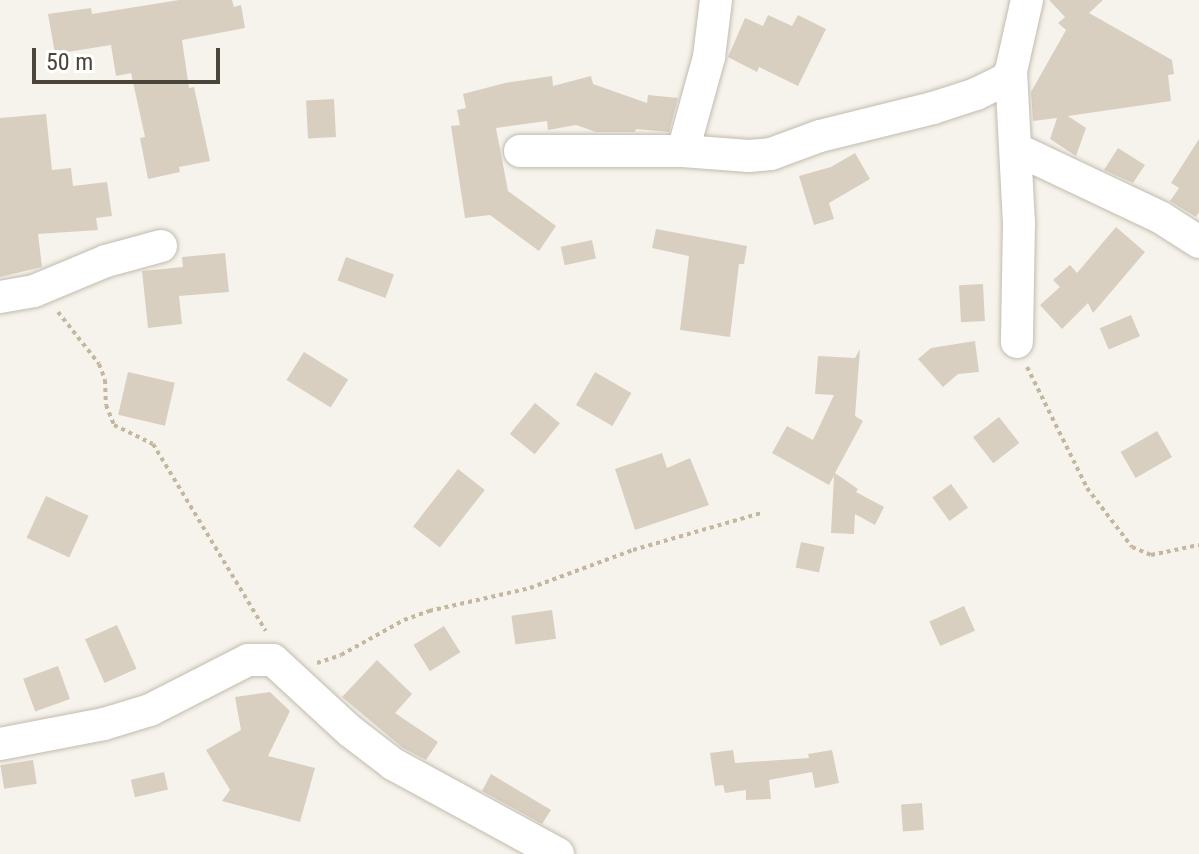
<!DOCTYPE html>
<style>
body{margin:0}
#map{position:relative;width:1199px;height:854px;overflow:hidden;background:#f6f3ec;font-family:"Roboto Condensed",sans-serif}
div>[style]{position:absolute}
.building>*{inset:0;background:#d8cfc1;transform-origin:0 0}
.path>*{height:4px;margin-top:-2px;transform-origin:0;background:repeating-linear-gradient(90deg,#c4b79f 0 4px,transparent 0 8px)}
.roads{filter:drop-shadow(0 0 2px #c2bbae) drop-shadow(0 0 2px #c2bbae)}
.minor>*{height:32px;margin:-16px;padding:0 16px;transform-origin:16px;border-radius:16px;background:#fff}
span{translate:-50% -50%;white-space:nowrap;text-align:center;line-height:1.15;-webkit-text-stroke:6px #fff;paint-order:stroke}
.scale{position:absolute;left:32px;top:48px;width:188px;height:36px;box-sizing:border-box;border:4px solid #4b4439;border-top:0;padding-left:10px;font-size:24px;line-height:28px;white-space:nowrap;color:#4b4439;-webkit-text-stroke:6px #fff;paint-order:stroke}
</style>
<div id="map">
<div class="building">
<i style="clip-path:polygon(179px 0,232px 0,234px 7px,241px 5px,245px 28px,182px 40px,189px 88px,194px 87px,210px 161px,179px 167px,180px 172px,148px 179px,140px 138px,145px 137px,131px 73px,116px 76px,111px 45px,55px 54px,48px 14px,91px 8px,92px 14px)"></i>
<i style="clip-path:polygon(1049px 0,1103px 0,1089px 13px,1172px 60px,1174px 74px,1168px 75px,1171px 101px,1068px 116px,1086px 128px,1076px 156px,1050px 139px,1057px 118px,1033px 121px,1031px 92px,1066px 30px,1058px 23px,1065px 17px)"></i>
<i style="clip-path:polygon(768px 15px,792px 26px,798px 15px,826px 29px,798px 86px,759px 67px,757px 72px,728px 57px,745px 18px,763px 26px)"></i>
<i style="clip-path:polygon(552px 76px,553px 86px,591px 76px,593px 84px,647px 103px,648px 95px,678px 98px,669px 132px,636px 129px,635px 132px,596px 132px,576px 125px,548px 130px,547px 121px,496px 128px,508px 191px,556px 226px,539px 251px,490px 215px,465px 218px,451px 126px,460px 125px,457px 110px,466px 108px,463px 94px,505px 83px)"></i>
<i style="left:334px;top:99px;width:38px;height:28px;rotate:87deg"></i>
<i style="clip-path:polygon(46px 114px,52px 170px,71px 168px,73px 186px,107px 182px,112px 216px,96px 218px,98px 230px,38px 234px,42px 267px,0 277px,0 118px)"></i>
<i style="clip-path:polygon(1199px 139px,1199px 212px,1196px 217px,1170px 201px,1179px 188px,1171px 183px)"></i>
<i style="clip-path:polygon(1118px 148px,1145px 165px,1133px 183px,1104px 170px)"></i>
<i style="clip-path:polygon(855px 153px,870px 179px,829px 203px,834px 219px,814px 225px,799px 176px,831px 167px)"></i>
<i style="clip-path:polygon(1116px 227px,1145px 252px,1093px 313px,1088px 303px,1062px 329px,1040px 305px,1060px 287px,1053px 280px,1070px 265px,1077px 273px)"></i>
<i style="clip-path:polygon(656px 229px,747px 246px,744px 264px,739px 264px,730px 337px,680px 330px,689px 256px,652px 248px)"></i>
<i style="left:592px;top:240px;width:19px;height:32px;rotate:78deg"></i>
<i style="clip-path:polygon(225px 253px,229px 292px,179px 296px,182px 324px,148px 328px,142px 271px,183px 267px,182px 257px)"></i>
<i style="left:346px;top:257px;width:51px;height:25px;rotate:20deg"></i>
<i style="left:983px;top:284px;width:37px;height:24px;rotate:87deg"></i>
<i style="left:1131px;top:315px;width:23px;height:34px;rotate:67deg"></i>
<i style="clip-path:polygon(975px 341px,979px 372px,958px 374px,943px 387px,918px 359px,931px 348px)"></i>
<i style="clip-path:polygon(860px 349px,855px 416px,863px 421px,835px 473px,858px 489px,856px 492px,884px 507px,875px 525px,855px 514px,854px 534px,831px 533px,834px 476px,829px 485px,772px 453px,787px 426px,813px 440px,834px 395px,815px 394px,818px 356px,855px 358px)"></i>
<i style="left:304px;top:352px;width:52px;height:33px;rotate:32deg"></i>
<i style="left:128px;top:372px;width:48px;height:44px;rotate:13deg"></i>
<i style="left:595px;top:372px;width:42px;height:38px;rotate:30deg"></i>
<i style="left:535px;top:403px;width:32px;height:40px;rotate:39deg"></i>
<i style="left:999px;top:417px;width:33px;height:33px;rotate:52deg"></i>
<i style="left:1157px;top:431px;width:30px;height:42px;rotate:60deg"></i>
<i style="clip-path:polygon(662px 453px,667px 468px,690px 458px,709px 505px,635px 530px,615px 469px)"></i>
<i style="left:458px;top:469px;width:34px;height:73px;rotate:38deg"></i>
<i style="left:951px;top:484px;width:29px;height:23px;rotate:54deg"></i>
<i style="left:46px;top:496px;width:47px;height:46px;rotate:25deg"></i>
<i style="left:801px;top:542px;width:24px;height:26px;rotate:12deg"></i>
<i style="left:964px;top:606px;width:27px;height:38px;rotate:66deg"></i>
<i style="left:552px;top:610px;width:29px;height:41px;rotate:82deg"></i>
<i style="left:117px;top:625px;width:48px;height:35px;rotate:66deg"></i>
<i style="left:444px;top:626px;width:31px;height:36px;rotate:58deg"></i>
<i style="clip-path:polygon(377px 660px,412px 694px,395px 713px,438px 742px,426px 760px,403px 748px,342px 697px)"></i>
<i style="left:58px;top:666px;width:35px;height:37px;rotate:70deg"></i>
<i style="clip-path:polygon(270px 692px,290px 711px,268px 756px,315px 768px,300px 822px,222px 801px,230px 790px,206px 750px,241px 730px,235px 697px)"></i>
<i style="clip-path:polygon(733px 750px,735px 763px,809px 758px,808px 754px,832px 750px,839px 783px,815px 788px,812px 772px,769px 780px,771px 799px,746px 800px,746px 790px,725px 793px,723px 785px,715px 786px,710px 753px)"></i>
<i style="left:33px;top:760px;width:24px;height:33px;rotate:81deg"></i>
<i style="left:164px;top:772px;width:18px;height:34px;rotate:77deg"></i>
<i style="clip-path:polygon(491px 774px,551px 810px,542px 824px,482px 791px)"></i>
<i style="left:922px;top:803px;width:27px;height:21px;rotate:86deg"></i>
</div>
<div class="path">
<i style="left:58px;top:312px;width:66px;rotate:51.7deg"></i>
<i style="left:99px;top:364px;width:17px;rotate:69deg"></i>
<i style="left:105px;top:380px;width:25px;rotate:88deg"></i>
<i style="left:106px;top:405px;width:22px;rotate:68deg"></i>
<i style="left:114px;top:425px;width:43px;rotate:26deg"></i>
<i style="left:153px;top:444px;width:218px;rotate:58.9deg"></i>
<i style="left:1027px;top:367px;width:135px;rotate:63.6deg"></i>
<i style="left:1087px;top:488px;width:74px;rotate:52.7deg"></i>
<i style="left:1132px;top:547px;width:21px;rotate:23deg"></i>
<i style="left:1151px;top:555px;width:49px;rotate:-11.8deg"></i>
<i style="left:317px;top:663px;width:25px;rotate:-18deg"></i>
<i style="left:341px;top:655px;width:72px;rotate:-29.1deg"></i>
<i style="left:404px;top:620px;width:27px;rotate:-20deg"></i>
<i style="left:429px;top:611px;width:104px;rotate:-12.8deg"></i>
<i style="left:530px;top:588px;width:110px;rotate:-20.3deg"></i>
<i style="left:633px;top:550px;width:133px;rotate:-16.1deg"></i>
</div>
<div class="roads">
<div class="minor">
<i style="left:1011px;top:71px;width:151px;rotate:87deg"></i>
<i style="left:1019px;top:222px;width:120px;rotate:91deg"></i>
<i style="left:1016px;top:149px;width:159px;rotate:25.3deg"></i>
<i style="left:1160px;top:217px;width:46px;rotate:32.7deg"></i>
<i style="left:520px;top:151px;width:163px"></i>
<i style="left:683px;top:151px;width:66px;rotate:4.3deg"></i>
<i style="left:749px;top:156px;width:22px;rotate:-5deg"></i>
<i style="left:771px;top:154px;width:52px;rotate:-20.2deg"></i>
<i style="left:820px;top:136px;width:116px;rotate:-13.9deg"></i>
<i style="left:933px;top:108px;width:45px;rotate:-18deg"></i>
<i style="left:976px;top:94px;width:32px;rotate:-26deg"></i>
<i style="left:1005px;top:80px;width:11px;rotate:-56deg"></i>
<i style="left:1011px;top:71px;width:73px;rotate:-77.3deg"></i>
<i style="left:683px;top:151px;width:98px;rotate:-74.5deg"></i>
<i style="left:709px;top:57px;width:57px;rotate:-83deg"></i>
<i style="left:0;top:297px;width:35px;rotate:-10deg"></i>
<i style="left:34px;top:291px;width:78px;rotate:-22.6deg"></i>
<i style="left:106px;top:261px;width:57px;rotate:-15.3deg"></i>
<i style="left:0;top:744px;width:106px;rotate:-10.9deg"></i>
<i style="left:104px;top:724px;width:48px;rotate:-16.9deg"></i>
<i style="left:150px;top:710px;width:110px;rotate:-27deg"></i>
<i style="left:248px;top:660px;width:25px"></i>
<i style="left:273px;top:660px;width:105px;rotate:42.7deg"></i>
<i style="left:350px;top:731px;width:54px;rotate:37.5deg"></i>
<i style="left:393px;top:764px;width:188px;rotate:28.6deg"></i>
</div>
</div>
<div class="scale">50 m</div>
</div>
